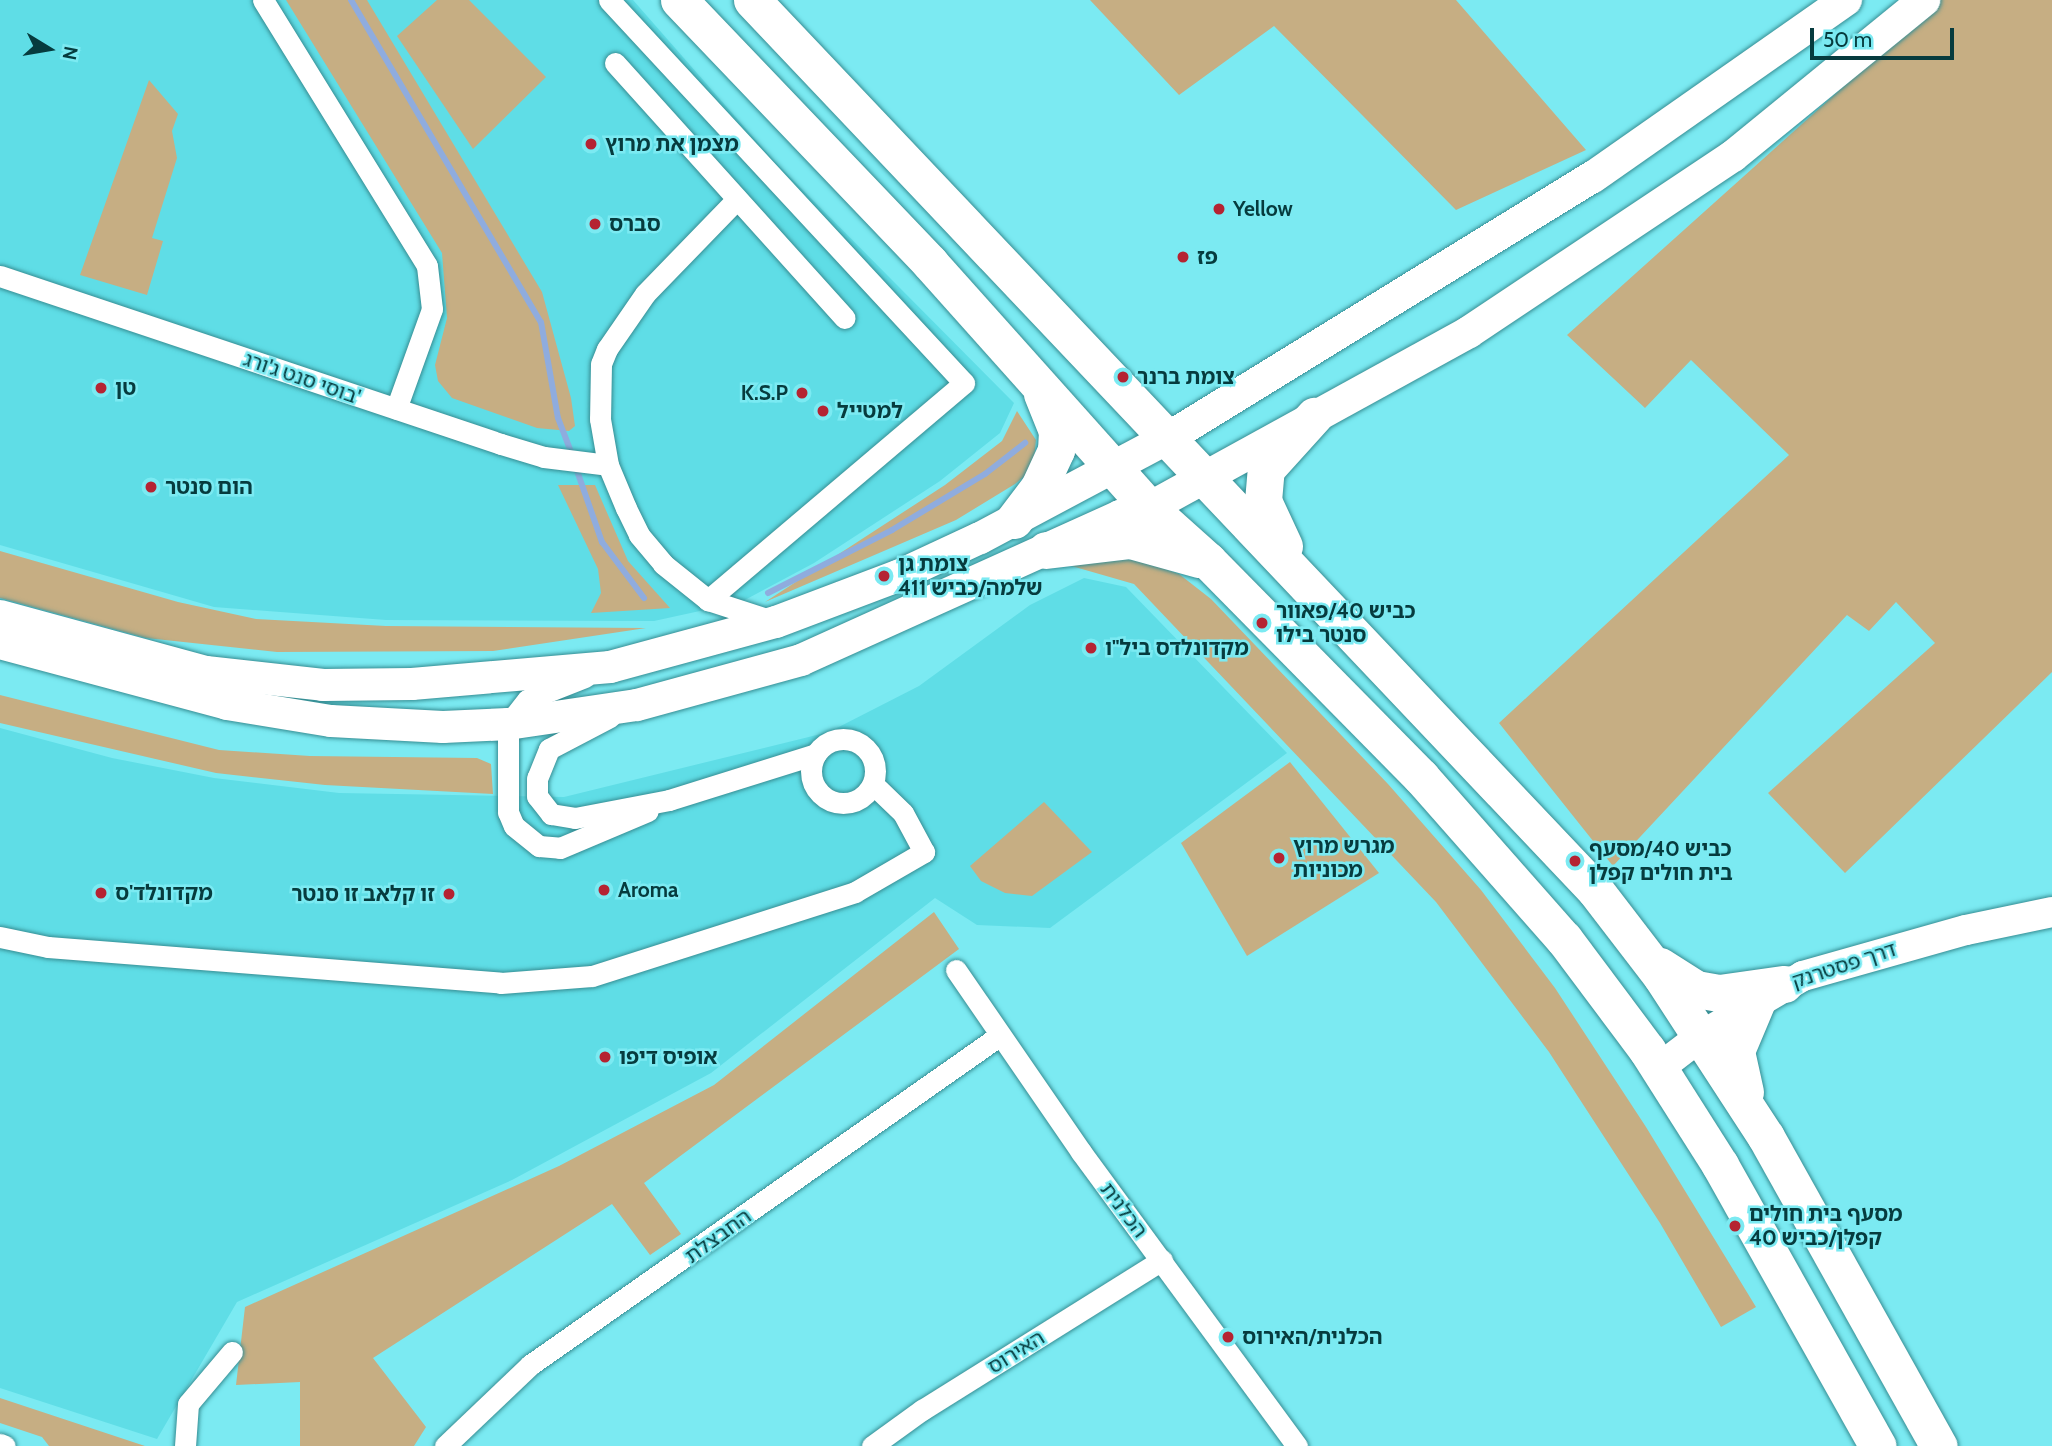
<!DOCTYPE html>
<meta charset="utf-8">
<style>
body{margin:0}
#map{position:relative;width:2052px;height:1446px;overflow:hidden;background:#7beaf2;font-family:Cabin,"Noto Sans Hebrew",sans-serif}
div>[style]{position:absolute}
.built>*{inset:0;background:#5fdde6}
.green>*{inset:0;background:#c6ae83}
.stream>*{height:6px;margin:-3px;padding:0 3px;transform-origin:3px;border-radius:3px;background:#8facde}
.roads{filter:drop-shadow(0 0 2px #368d93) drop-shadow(0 0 2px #368d93)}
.street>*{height:21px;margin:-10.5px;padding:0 10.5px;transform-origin:10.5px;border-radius:10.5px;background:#fff}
.street>.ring{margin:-10.5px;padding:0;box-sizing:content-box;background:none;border:21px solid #fff;border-radius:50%}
.secondary>*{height:30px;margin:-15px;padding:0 15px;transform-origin:15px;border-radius:15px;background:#fff}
.primary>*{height:32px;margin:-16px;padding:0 16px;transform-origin:16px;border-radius:16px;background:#fff}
.highway>*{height:37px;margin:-18.5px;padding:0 18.5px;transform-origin:18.5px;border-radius:18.5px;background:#fff}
.dots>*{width:19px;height:19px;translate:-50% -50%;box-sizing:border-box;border:4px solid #7beaf2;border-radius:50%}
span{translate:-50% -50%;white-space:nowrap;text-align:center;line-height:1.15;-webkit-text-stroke:5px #7beaf2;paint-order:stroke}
.poi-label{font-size:21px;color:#063b3e;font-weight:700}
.left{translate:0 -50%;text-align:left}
.right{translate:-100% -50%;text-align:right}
.street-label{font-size:21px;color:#063b3e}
.north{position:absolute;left:14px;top:14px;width:70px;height:70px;-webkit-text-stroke:5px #7beaf2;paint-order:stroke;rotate:101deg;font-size:19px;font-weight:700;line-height:28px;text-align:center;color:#063b3e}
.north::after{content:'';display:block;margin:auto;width:24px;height:32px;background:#063b3e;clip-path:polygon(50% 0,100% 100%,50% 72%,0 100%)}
.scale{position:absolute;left:1810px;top:28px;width:144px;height:32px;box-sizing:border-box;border:4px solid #063b3e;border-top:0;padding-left:9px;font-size:21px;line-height:24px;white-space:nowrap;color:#063b3e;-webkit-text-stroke:5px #7beaf2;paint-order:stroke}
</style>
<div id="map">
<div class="built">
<i style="clip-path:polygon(0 0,633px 0,775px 162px,1014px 403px,1000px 433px,940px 481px,814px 563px,741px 602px,654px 621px,386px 620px,214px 607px,0 545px)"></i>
<i style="clip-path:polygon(1084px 578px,1126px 587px,1287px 753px,1050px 928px,977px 925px,935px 898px,711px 1073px,512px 1180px,237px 1302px,157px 1439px,0 1388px,0 728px,112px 758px,214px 778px,339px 793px,564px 797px,829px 732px,919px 686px,1030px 605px)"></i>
</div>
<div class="green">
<i style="clip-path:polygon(286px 0,367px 0,542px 292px,571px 398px,575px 426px,569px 431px,537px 428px,452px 398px,438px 381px,435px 365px,447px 318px,442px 253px)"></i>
<i style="clip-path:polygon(437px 0,469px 0,546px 77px,473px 149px,397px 36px)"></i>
<i style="clip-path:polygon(1090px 0,1456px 0,1586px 150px,1456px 210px,1274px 26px,1179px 95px)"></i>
<i style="clip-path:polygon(1940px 0,2052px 0,2052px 672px,1845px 873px,1768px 793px,1935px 643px,1896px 602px,1869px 631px,1847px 615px,1613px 866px,1499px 723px,1789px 455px,1691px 360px,1645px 408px,1567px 335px)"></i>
<i style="clip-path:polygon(149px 80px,178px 114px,172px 131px,177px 158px,152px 238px,163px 241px,147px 295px,80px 275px)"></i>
<i style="clip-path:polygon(1017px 411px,1036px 440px,1033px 469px,1015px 484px,956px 520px,765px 602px,945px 485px,1002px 441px)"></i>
<i style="clip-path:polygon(558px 485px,595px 485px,628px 561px,670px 608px,591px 613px,601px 593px,598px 569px)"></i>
<i style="clip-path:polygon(0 551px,178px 602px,256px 619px,386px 626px,646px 628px,493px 651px,277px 652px,146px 638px,0 598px)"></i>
<i style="clip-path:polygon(1103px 557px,1143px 561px,1179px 574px,1211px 599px,1388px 784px,1481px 890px,1555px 988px,1646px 1127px,1756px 1307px,1721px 1327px,1660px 1223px,1549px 1052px,1436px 902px,1134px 584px,1068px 565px)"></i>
<i style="clip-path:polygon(0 695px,219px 750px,310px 756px,477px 758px,491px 764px,493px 794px,325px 785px,216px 773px,0 723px)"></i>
<i style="clip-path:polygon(1290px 762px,1379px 873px,1247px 956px,1181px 843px)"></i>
<i style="clip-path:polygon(1044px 802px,1092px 852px,1032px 896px,1005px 893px,981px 881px,970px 866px)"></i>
<i style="clip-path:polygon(934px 912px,959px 949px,644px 1183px,681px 1234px,650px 1255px,612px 1204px,373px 1358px,426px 1427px,414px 1446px,300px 1446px,300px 1382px,236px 1385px,245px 1307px,559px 1166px,714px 1085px)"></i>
<i style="clip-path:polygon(0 1398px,145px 1446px,49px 1446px,42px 1437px,0 1423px)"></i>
</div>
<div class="stream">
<i style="left:351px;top:0;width:374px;rotate:59.5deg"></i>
<i style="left:541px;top:322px;width:97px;rotate:80deg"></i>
<i style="left:558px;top:418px;width:40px;rotate:69deg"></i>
<i style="left:575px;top:465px;width:82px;rotate:70.7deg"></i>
<i style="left:602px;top:542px;width:70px;rotate:53.1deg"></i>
<i style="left:768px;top:593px;width:139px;rotate:-26.9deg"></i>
<i style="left:892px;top:530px;width:109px;rotate:-31.1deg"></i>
<i style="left:985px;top:474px;width:51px;rotate:-37.8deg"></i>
</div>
<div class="roads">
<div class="street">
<i style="left:263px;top:0;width:312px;rotate:58.3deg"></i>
<i style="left:427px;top:266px;width:43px;rotate:83.4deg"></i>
<i style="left:432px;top:309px;width:106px;rotate:109.8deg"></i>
<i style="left:609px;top:0;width:522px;rotate:47.17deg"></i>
<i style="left:964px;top:383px;width:336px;rotate:139.7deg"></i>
<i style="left:615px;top:63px;width:343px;rotate:48deg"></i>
<i style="left:737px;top:199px;width:132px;rotate:134.1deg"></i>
<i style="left:645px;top:294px;width:67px;rotate:124.6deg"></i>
<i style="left:607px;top:349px;width:16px;rotate:112deg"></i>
<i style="left:601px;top:364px;width:55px;rotate:91deg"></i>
<i style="left:600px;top:419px;width:47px;rotate:80.1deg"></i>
<i style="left:608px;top:465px;width:47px;rotate:67.3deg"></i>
<i style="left:626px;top:508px;width:30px;rotate:64deg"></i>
<i style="left:639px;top:535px;width:38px;rotate:50deg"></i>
<i style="left:663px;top:564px;width:58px;rotate:38.7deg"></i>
<i style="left:708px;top:600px;width:68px;rotate:17.9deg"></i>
<i style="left:0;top:276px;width:528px;rotate:18.54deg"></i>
<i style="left:501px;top:444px;width:45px;rotate:16.8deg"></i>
<i style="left:544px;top:457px;width:64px;rotate:7.1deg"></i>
<i style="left:585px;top:677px;width:62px;rotate:158.4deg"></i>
<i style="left:527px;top:700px;width:31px;rotate:128deg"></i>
<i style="left:508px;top:724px;width:88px;rotate:90deg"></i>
<i style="left:508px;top:812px;width:15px;rotate:67deg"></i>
<i style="left:514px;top:826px;width:32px;rotate:39deg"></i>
<i style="left:539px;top:846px;width:21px;rotate:5deg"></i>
<i style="left:560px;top:848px;width:95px;rotate:-22.8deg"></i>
<i style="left:610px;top:717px;width:69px;rotate:152.3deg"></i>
<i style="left:549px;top:749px;width:31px;rotate:112deg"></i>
<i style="left:537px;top:778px;width:18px;rotate:90deg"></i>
<i style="left:537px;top:796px;width:23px;rotate:52deg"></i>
<i style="left:551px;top:814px;width:24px;rotate:9deg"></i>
<i style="left:575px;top:818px;width:96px;rotate:-10.8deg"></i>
<i style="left:669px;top:800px;width:154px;rotate:-17.4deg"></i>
<i class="ring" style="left:811px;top:739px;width:43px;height:43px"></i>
<i style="left:0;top:937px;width:49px;rotate:11.8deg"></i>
<i style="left:48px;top:947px;width:454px;rotate:4.5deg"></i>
<i style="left:501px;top:983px;width:91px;rotate:-4.4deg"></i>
<i style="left:592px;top:976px;width:276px;rotate:-17.7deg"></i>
<i style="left:855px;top:892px;width:80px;rotate:-30.1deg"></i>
<i style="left:924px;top:852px;width:44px;rotate:-118.3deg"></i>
<i style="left:903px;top:813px;width:42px;rotate:-136deg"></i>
<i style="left:956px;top:970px;width:221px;rotate:55.5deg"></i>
<i style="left:1081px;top:1152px;width:365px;rotate:53.7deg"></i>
<i style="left:0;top:1444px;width:5px;rotate:22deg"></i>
<i style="left:185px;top:1446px;width:42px;rotate:-85.9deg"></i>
<i style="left:188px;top:1404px;width:68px;rotate:-49.8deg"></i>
<i style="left:445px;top:1446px;width:117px;rotate:-43.6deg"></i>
<i style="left:530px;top:1365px;width:573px;rotate:-35.05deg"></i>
<i style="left:872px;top:1446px;width:62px;rotate:-35.8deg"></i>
<i style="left:922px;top:1410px;width:283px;rotate:-32deg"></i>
</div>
<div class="secondary">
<i style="left:1658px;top:1069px;width:54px;rotate:-37.5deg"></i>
<i style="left:1701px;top:1036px;width:118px;rotate:-30.5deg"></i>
<i style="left:1803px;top:976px;width:169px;rotate:-15.8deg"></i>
<i style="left:1966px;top:930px;width:88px;rotate:-11.8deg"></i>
</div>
<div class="primary">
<i style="left:0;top:616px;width:213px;rotate:15.2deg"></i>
<i style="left:206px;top:672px;width:118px;rotate:6.3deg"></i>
<i style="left:323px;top:685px;width:89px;rotate:-0.6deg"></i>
<i style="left:412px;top:684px;width:199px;rotate:-4.9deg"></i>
<i style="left:610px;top:667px;width:172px;rotate:-15.2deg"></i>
<i style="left:776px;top:622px;width:130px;rotate:-20.7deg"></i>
<i style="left:898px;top:576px;width:90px;rotate:-24.9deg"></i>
<i style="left:980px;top:538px;width:213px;rotate:-28deg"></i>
<i style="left:1168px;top:438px;width:499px;rotate:-31.6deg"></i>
<i style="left:1593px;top:177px;width:309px;rotate:-35deg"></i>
<i style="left:0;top:643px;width:235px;rotate:15deg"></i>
<i style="left:227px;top:704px;width:105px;rotate:9.3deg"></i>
<i style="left:331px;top:721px;width:112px;rotate:3.1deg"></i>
<i style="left:443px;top:727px;width:65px;rotate:-2.6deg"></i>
<i style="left:508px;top:724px;width:130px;rotate:-8.4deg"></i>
<i style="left:637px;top:705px;width:170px;rotate:-15.3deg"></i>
<i style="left:801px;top:660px;width:350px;rotate:-24.3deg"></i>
<i style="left:1120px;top:516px;width:30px;rotate:-15deg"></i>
<i style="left:1149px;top:508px;width:365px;rotate:-28.8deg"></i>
<i style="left:1469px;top:332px;width:317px;rotate:-33.7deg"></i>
<i style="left:1733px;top:156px;width:247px;rotate:-39.2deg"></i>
</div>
<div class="highway">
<i style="left:679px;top:0;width:364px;rotate:46.3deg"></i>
<i style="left:930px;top:263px;width:329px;rotate:48.2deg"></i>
<i style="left:1149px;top:508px;width:79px;rotate:41.9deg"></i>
<i style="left:1208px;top:561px;width:303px;rotate:45.4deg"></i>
<i style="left:1421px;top:777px;width:216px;rotate:48.6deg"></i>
<i style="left:1564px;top:939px;width:139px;rotate:53.2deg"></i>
<i style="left:1647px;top:1050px;width:136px;rotate:57.6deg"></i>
<i style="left:1720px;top:1165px;width:322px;rotate:60.7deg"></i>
<i style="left:752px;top:0;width:1226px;rotate:46.55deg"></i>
<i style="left:1595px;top:890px;width:108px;rotate:52.5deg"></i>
<i style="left:1661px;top:976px;width:192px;rotate:56.9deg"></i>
<i style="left:1766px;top:1137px;width:354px;rotate:60.8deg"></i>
<i style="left:1014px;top:520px;width:41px;rotate:-52.9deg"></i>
<i style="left:1039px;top:487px;width:41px;rotate:-65.3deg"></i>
<i style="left:1056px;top:450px;width:19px;rotate:-87deg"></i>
<i style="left:1057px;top:431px;width:40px;rotate:-112deg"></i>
<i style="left:1284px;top:546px;width:50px;rotate:-115deg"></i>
<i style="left:1263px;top:501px;width:32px;rotate:-85deg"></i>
<i style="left:1266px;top:469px;width:72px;rotate:-47.8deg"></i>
<i style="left:1046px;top:550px;width:85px;rotate:-6.8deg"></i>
<i style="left:1130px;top:540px;width:72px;rotate:15.4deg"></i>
<i style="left:1660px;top:966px;width:43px;rotate:32.6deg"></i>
<i style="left:1696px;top:989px;width:23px;rotate:10deg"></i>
<i style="left:1719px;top:993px;width:66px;rotate:-7.9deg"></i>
<i style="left:1745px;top:1092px;width:42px;rotate:-102.4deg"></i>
<i style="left:1736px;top:1051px;width:54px;rotate:-67.2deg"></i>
</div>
</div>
<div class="dots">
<i style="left:591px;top:144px;background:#b52332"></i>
<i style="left:1219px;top:209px;background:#b52332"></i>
<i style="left:595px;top:224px;background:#b52332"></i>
<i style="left:1183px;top:257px;background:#b52332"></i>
<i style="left:1123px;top:377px;background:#b52332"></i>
<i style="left:101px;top:388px;background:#b52332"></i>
<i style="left:802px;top:393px;background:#b52332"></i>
<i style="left:823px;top:411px;background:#b52332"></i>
<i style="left:151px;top:487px;background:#b52332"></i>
<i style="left:884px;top:576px;background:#b52332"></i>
<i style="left:1262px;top:623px;background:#b52332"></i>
<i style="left:1091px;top:648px;background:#b52332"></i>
<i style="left:1279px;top:858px;background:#b52332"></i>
<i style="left:1575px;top:861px;background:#b52332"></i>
<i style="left:604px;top:890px;background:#b52332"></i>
<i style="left:101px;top:893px;background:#b52332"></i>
<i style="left:449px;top:894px;background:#b52332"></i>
<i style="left:605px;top:1057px;background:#b52332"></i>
<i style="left:1735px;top:1226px;background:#b52332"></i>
<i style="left:1228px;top:1337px;background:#b52332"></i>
</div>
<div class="poi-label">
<span class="left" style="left:605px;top:144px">מצמן את מרוץ</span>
<span class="left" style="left:1233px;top:209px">Yellow</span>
<span class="left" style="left:609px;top:224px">סברס</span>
<span class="left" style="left:1197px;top:257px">פז</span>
<span class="left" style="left:1137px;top:377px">צומת ברנר</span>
<span class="left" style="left:115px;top:388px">טן</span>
<span class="right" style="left:788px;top:393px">K.S.P</span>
<span class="left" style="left:837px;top:411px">למטייל</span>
<span class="left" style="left:165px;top:487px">הום סנטר</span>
<span class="left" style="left:898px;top:576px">צומת גן<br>שלמה/כביש 411</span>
<span class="left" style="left:1276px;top:623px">כביש 40/פאוור<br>סנטר בילו</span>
<span class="left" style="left:1105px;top:648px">מקדונלדס ביל"ו</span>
<span class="left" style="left:1293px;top:858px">מגרש מרוץ<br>מכוניות</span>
<span class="left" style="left:1589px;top:861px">כביש 40/מסעף<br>בית חולים קפלן</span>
<span class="left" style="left:618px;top:890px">Aroma</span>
<span class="left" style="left:115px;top:893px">מקדונלד'ס</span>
<span class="right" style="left:435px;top:894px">זו קלאב זו סנטר</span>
<span class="left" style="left:619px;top:1057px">אופיס דיפו</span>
<span class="left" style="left:1749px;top:1226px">מסעף בית חולים<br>קפלן/כביש 40</span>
<span class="left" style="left:1242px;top:1337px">הכלנית/האירוס</span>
</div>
<div class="street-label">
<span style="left:302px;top:378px;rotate:19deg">בוסי סנט ג'ורג'</span>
<span style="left:1844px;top:965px;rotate:-18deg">דרך פסטרנק</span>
<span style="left:1124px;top:1210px;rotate:53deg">הכלנית</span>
<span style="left:718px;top:1236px;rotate:-36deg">החבצלת</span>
<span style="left:1016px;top:1352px;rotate:-32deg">האירוס</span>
</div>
<div class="north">N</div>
<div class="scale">50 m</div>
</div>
